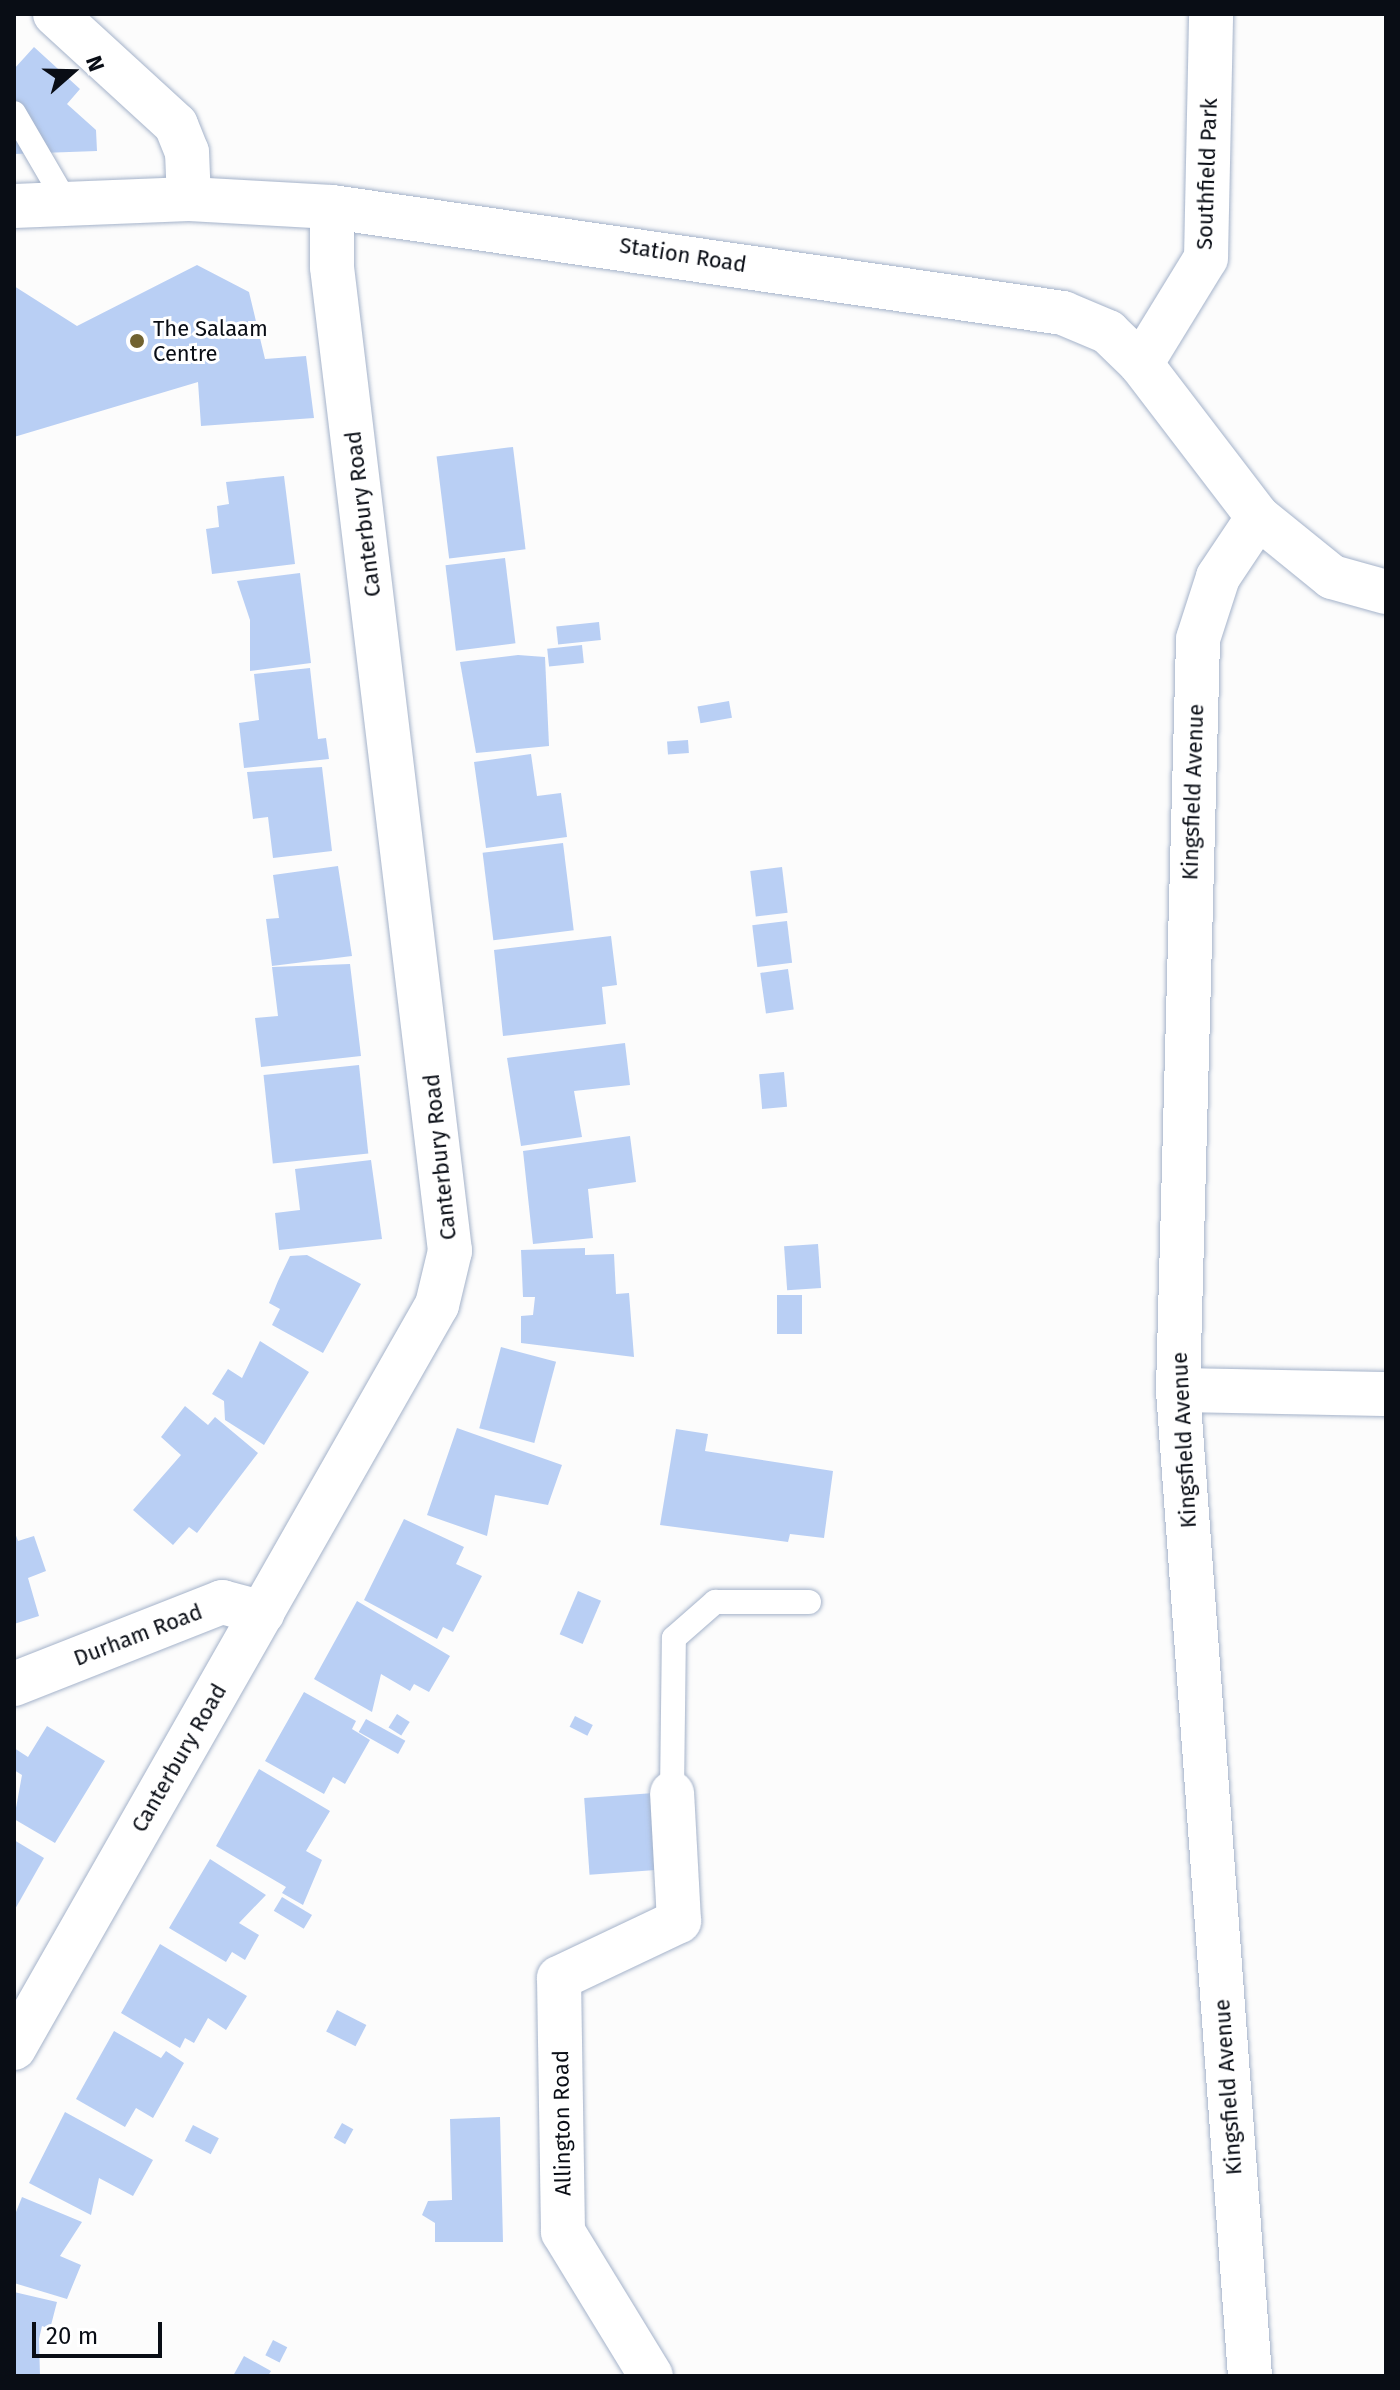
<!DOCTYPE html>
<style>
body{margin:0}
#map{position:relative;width:1400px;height:2390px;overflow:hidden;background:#fcfcfc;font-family:"Fira Sans",sans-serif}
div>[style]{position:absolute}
.building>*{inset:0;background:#b9cff4;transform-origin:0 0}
.roads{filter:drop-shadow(0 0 2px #a5b3ca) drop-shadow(0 0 2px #a5b3ca)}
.service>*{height:24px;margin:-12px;padding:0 12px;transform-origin:12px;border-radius:12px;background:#fff}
.minor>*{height:44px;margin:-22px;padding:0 22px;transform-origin:22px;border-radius:22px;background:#fff}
.tertiary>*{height:44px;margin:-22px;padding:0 22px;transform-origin:22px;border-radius:22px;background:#fff}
.dots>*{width:22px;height:22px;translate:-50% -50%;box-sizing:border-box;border:4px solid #fff;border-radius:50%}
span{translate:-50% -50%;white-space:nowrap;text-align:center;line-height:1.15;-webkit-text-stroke:6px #fff;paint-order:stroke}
.street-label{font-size:22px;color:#090d15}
.poi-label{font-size:22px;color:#090d15}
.left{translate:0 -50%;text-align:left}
.frame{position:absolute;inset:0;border:16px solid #090d15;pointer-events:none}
.north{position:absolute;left:32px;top:32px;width:80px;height:80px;-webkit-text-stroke:6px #fff;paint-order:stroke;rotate:70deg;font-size:22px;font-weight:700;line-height:32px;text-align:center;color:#090d15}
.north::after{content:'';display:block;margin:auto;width:28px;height:36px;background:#090d15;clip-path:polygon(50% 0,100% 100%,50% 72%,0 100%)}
.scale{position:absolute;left:32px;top:2322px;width:130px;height:36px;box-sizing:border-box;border:4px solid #090d15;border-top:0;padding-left:10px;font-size:24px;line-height:28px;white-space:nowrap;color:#090d15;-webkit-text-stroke:6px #fff;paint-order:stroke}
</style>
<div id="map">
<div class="building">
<i style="clip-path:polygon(34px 47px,80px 89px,67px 104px,96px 130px,97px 151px,14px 154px,14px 69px)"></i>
<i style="clip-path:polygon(197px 265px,249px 292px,265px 359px,306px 356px,314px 418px,201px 426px,198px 382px,14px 437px,14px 286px,77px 326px)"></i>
<i style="left:513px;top:447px;width:103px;height:77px;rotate:83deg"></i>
<i style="clip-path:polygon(284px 476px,295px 564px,212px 574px,206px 529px,219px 527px,217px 506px,229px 504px,226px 482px)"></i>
<i style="left:505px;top:558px;width:86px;height:60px;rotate:83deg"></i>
<i style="clip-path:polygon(300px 573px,311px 663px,250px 671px,250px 620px,237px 581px)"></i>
<i style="left:599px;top:622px;width:18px;height:43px;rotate:84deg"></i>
<i style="left:582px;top:645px;width:18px;height:35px;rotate:84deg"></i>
<i style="clip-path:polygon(518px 655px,545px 657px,549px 746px,476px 753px,460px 662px)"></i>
<i style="clip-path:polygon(310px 668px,318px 739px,326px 738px,329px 759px,244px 768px,239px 723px,259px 720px,254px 674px)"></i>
<i style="left:729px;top:701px;width:17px;height:32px;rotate:80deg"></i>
<i style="left:688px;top:740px;width:13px;height:21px;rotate:86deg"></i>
<i style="clip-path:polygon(531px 754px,537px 796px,561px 793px,567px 837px,486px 848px,474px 762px)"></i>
<i style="clip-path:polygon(322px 767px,332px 851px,273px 858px,268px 817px,253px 819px,247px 772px)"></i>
<i style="left:563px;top:843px;width:88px;height:81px;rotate:83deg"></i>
<i style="clip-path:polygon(338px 866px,352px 956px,272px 966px,266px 919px,279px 918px,273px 875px)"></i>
<i style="left:782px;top:867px;width:46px;height:32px;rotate:83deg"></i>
<i style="left:787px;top:921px;width:42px;height:35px;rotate:83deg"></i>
<i style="clip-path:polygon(611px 936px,617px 985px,602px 987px,606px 1024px,503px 1036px,494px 950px)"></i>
<i style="clip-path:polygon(350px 964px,361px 1056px,261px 1067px,255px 1018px,278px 1016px,272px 967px)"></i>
<i style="left:788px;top:969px;width:41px;height:28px;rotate:82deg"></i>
<i style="clip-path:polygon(625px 1043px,630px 1085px,574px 1091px,582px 1137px,521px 1146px,507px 1058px)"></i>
<i style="left:359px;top:1065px;width:89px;height:96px;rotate:84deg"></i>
<i style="left:784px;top:1072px;width:35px;height:25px;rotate:85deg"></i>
<i style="clip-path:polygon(630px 1136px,636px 1182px,588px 1189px,593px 1238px,533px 1244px,523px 1151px)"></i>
<i style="clip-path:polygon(371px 1160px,382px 1239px,279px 1250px,275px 1213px,300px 1210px,295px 1169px)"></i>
<i style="left:818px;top:1244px;width:44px;height:34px;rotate:86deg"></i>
<i style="clip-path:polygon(585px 1248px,585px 1255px,614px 1254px,616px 1294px,629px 1293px,634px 1357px,521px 1343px,521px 1316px,533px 1315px,535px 1297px,523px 1297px,521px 1250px)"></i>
<i style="clip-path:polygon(307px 1255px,361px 1284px,323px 1353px,272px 1325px,280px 1309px,269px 1303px,278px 1281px,290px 1256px)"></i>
<i style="left:777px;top:1295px;width:25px;height:39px"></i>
<i style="clip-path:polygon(260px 1341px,309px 1372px,264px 1445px,225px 1420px,224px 1401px,212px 1394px,228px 1369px,242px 1378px)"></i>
<i style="left:501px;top:1347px;width:57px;height:84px;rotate:15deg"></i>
<i style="clip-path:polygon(185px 1406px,208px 1425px,215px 1417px,258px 1453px,197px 1533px,189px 1527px,173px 1545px,133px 1510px,181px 1455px,161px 1437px)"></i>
<i style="clip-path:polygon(457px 1428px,562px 1465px,548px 1505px,495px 1495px,487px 1536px,427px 1515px)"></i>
<i style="clip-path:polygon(676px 1429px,708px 1434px,705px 1451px,833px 1471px,824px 1538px,790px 1534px,788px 1542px,660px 1525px)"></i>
<i style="clip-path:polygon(404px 1519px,464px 1547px,456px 1564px,482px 1576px,453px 1632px,443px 1627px,437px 1639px,364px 1600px)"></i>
<i style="clip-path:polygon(14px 1530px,18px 1541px,34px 1536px,46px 1571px,28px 1578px,39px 1616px,14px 1624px)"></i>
<i style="left:578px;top:1591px;width:25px;height:47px;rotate:23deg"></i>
<i style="clip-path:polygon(357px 1601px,450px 1656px,429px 1692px,414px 1684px,410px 1691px,381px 1674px,372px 1712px,314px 1679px)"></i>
<i style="clip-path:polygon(304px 1692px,356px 1721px,352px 1729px,370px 1740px,345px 1784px,333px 1777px,324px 1794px,265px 1761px)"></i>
<i style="left:397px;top:1714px;width:15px;height:16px;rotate:32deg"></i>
<i style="left:575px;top:1716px;width:20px;height:12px;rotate:27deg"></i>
<i style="left:366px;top:1719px;width:45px;height:15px;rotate:29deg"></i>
<i style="clip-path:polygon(47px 1726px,105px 1761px,55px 1843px,14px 1819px,22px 1775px,14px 1770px,14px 1748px,28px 1757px)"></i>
<i style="clip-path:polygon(259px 1769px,330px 1811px,306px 1851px,322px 1860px,303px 1905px,282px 1893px,286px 1887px,216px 1846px)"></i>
<i style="left:654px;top:1793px;width:77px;height:70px;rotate:86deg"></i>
<i style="clip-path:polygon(14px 1840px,44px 1858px,14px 1911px)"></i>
<i style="clip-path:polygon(210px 1859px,266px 1895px,239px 1923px,259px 1935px,245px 1960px,232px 1952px,226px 1962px,169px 1928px)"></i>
<i style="left:282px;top:1897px;width:35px;height:16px;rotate:31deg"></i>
<i style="clip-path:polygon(160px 1944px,247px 1996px,226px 2030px,208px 2018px,194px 2043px,185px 2038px,180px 2048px,121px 2013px)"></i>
<i style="left:337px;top:2010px;width:33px;height:24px;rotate:27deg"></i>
<i style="clip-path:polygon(114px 2031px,161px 2058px,166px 2051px,184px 2063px,153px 2118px,136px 2108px,125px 2127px,76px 2099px)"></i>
<i style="clip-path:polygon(65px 2112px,153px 2160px,133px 2196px,99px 2178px,91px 2215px,29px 2183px)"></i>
<i style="clip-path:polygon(500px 2117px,503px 2242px,435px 2242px,435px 2223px,422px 2215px,428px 2201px,452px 2200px,450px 2119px)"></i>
<i style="left:342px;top:2123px;width:13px;height:17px;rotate:29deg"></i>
<i style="left:193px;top:2125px;width:29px;height:18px;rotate:27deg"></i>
<i style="clip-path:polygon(22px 2197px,82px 2222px,60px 2256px,81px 2265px,67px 2299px,14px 2283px,14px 2217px)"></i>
<i style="clip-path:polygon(14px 2292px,57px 2302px,50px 2329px,42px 2326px,39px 2339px,40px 2376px,14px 2374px)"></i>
<i style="left:273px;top:2340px;width:16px;height:17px;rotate:27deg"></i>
<i style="clip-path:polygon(244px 2356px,271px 2371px,268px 2376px,233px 2376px)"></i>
</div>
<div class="roads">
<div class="service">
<i style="left:14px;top:113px;width:105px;rotate:59.8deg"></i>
<i style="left:672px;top:1793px;width:155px;rotate:-89.3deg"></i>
<i style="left:674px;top:1638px;width:55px;rotate:-41.3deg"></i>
<i style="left:715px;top:1602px;width:94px"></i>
</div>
<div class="minor">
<i style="left:55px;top:14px;width:164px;rotate:42.5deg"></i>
<i style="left:176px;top:125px;width:29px;rotate:68deg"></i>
<i style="left:187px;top:152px;width:47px;rotate:87.6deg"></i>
<i style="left:1141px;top:364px;width:124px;rotate:-58.5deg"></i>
<i style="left:1206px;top:258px;width:244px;rotate:-88.8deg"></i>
<i style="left:1178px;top:1390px;width:208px;rotate:1.1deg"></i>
<i style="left:14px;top:1684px;width:224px;rotate:-21.5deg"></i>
<i style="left:222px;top:1602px;width:42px;rotate:15deg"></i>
<i style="left:14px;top:2048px;width:855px;rotate:-60.35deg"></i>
<i style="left:437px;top:1305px;width:56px;rotate:-76.5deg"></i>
<i style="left:450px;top:1251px;width:991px;rotate:-96.84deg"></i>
<i style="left:332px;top:267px;width:60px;rotate:-90deg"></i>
<i style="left:651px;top:2376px;width:169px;rotate:-121.4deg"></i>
<i style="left:563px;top:2232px;width:254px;rotate:-90.9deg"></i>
<i style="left:559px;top:1978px;width:133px;rotate:-25.4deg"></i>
<i style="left:679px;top:1921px;width:128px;rotate:-93.1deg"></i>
<i style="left:1250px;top:2376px;width:989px;rotate:-94.18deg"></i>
<i style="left:1178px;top:1390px;width:751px;rotate:-88.47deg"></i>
<i style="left:1198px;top:639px;width:65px;rotate:-72.1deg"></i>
<i style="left:1218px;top:577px;width:72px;rotate:-56.3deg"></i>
</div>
<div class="tertiary">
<i style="left:14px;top:206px;width:175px;rotate:-2.3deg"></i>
<i style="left:189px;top:199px;width:143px;rotate:3.2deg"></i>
<i style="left:332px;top:207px;width:739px;rotate:8.25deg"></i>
<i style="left:1063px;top:313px;width:49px;rotate:22.9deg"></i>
<i style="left:1108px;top:332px;width:46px;rotate:44.1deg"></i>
<i style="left:1141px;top:364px;width:193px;rotate:52.6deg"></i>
<i style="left:1258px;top:517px;width:95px;rotate:39deg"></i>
<i style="left:1332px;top:577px;width:56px;rotate:15.5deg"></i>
</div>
</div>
<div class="dots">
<i style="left:137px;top:341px;background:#716230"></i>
</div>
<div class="street-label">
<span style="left:1207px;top:174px;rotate:-88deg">Southfield Park</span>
<span style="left:683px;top:255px;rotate:9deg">Station Road</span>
<span style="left:363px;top:514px;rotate:-97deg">Canterbury Road</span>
<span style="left:1193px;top:792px;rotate:-88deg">Kingsfield Avenue</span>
<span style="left:440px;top:1157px;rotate:-96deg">Canterbury Road</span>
<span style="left:1184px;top:1440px;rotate:-93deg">Kingsfield Avenue</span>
<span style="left:138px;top:1635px;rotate:-21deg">Durham Road</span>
<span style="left:179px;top:1758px;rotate:-60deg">Canterbury Road</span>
<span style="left:1228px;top:2087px;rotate:-94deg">Kingsfield Avenue</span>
<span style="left:562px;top:2123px;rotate:-91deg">Allington Road</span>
</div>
<div class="poi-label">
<span class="left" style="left:153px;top:341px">The Salaam<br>Centre</span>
</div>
<div class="frame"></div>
<div class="north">N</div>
<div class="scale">20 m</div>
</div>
